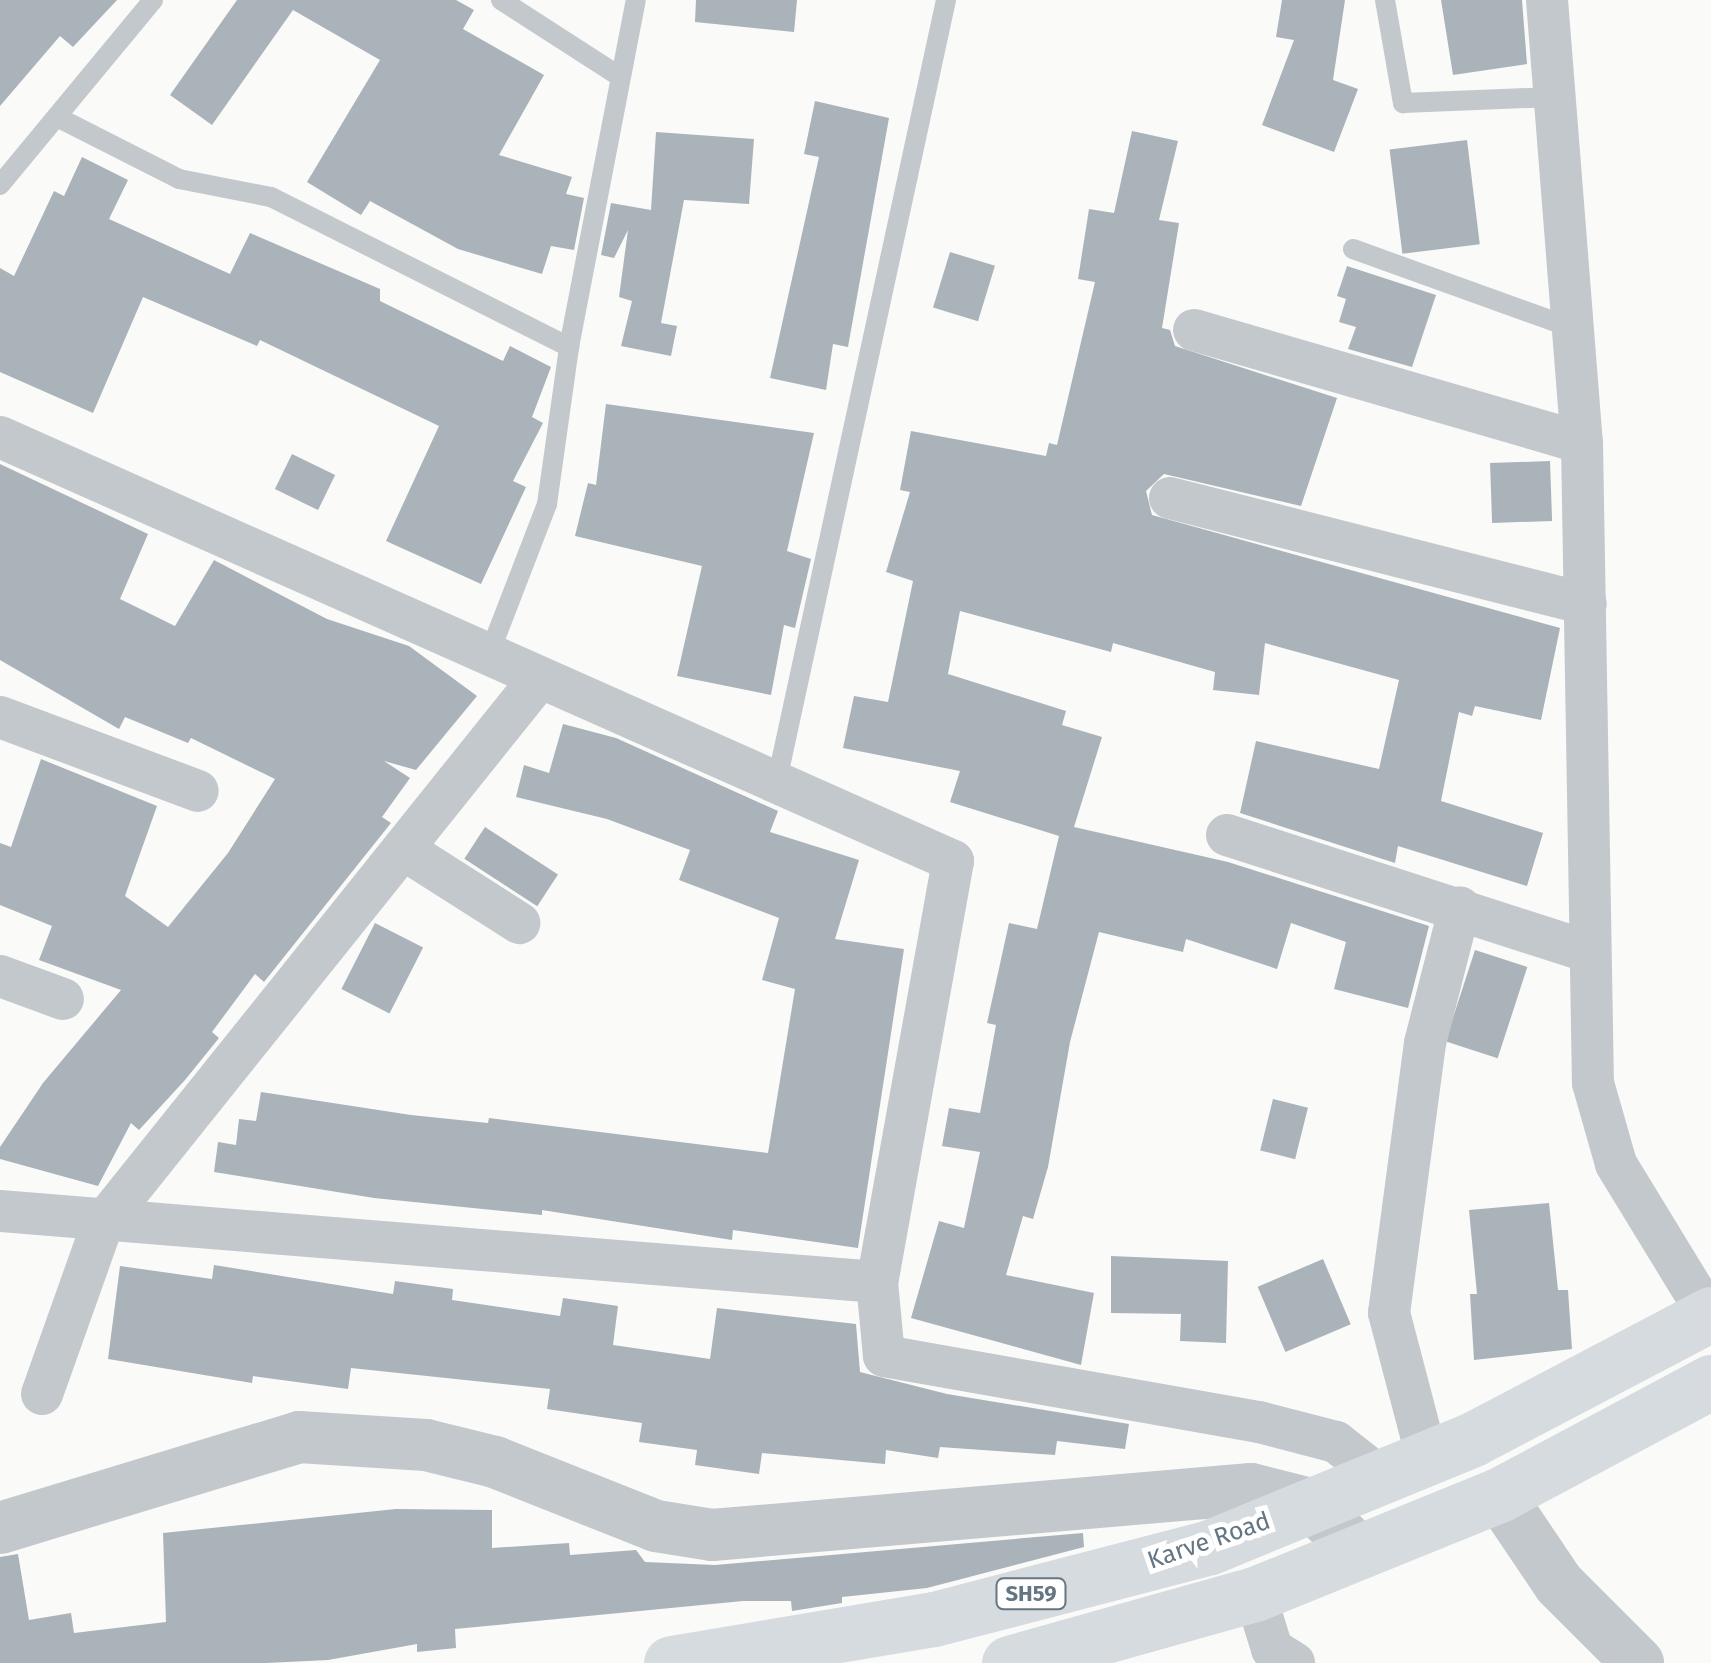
<!DOCTYPE html>
<style>
body{margin:0}
#map{position:relative;width:1711px;height:1663px;overflow:hidden;background:#fafaf8;font-family:"Fira Sans",sans-serif}
div>[style]{position:absolute}
.building>*{inset:0;background:#aab3b9;transform-origin:0 0}
.service>*{height:20px;margin:-10px;padding:0 10px;transform-origin:10px;border-radius:10px;background:#c3c8cc}
.minor>*{height:42px;margin:-21px;padding:0 21px;transform-origin:21px;border-radius:21px;background:#c3c8cc}
.tertiary>*{height:52px;margin:-26px;padding:0 26px;transform-origin:26px;border-radius:26px;background:#c3c8cc}
.primary>*{height:55px;margin:-27.5px;padding:0 27.5px;transform-origin:27.5px;border-radius:27.5px;background:#d6dbdf}
span{translate:-50% -50%;white-space:nowrap;text-align:center;line-height:1.15;-webkit-text-stroke:10px #fff;paint-order:stroke}
.shield-label span{padding:2px 8px;background:#fff;border:2px solid;border-radius:8px;-webkit-text-stroke-width:0}
.shield-label{font-size:22px;color:#657683;font-weight:700}
.street-label{font-size:25px;color:#657683}
</style>
<div id="map">
<div class="building">
<i style="clip-path:polygon(0 0,117px 0,73px 47px,60px 36px,0 106px)"></i>
<i style="clip-path:polygon(237px 0,456px 0,474px 10px,463px 29px,544px 75px,499px 155px,572px 177px,566px 194px,584px 198px,574px 250px,551px 246px,542px 274px,458px 249px,370px 201px,361px 215px,307px 182px,380px 60px,293px 10px,212px 125px,170px 95px)"></i>
<i style="clip-path:polygon(696px 0,797px 0,794px 32px,695px 22px)"></i>
<i style="clip-path:polygon(1282px 0,1345px 0,1333px 80px,1358px 89px,1334px 152px,1262px 125px,1294px 40px,1276px 37px)"></i>
<i style="clip-path:polygon(1441px 0,1522px 0,1527px 64px,1453px 75px)"></i>
<i style="clip-path:polygon(815px 101px,889px 118px,848px 347px,833px 344px,826px 390px,770px 378px,819px 157px,804px 154px)"></i>
<i style="clip-path:polygon(1132px 131px,1178px 141px,1159px 220px,1179px 223px,1162px 328px,1170px 330px,1175px 346px,1337px 398px,1301px 506px,1164px 474px,1146px 491px,1152px 515px,1560px 628px,1541px 720px,1475px 706px,1472px 716px,1459px 712px,1441px 801px,1543px 833px,1527px 886px,1398px 846px,1395px 863px,1240px 813px,1256px 741px,1379px 769px,1399px 680px,1265px 643px,1259px 695px,1213px 690px,1215px 672px,1113px 643px,1111px 652px,960px 611px,948px 674px,1066px 711px,1062px 725px,1102px 737px,1074px 827px,1228px 862px,1429px 926px,1408px 1008px,1334px 989px,1346px 942px,1291px 923px,1277px 969px,1186px 939px,1183px 952px,1099px 932px,1070px 1042px,1048px 1167px,1033px 1219px,1023px 1216px,1006px 1275px,1094px 1293px,1081px 1365px,911px 1318px,939px 1221px,964px 1228px,980px 1152px,942px 1146px,949px 1108px,980px 1113px,996px 1025px,987px 1023px,1009px 923px,1037px 929px,1059px 836px,950px 802px,960px 771px,843px 748px,854px 696px,888px 702px,913px 581px,886px 572px,910px 492px,900px 490px,911px 431px,1046px 456px,1049px 443px,1057px 445px,1095px 282px,1078px 279px,1089px 209px,1114px 213px)"></i>
<i style="clip-path:polygon(656px 132px,754px 139px,749px 204px,684px 200px,661px 323px,677px 326px,671px 356px,621px 346px,632px 301px,619px 297px,628px 230px,614px 258px,601px 255px,611px 203px,651px 210px)"></i>
<i style="left:1467px;top:140px;width:105px;height:78px;rotate:83deg"></i>
<i style="clip-path:polygon(82px 157px,128px 180px,109px 219px,230px 274px,250px 233px,380px 289px,380px 301px,503px 361px,510px 346px,551px 367px,532px 417px,543px 423px,513px 481px,526px 487px,481px 584px,386px 541px,439px 426px,260px 340px,257px 346px,143px 297px,93px 413px,0 372px,0 268px,14px 276px,54px 191px,64px 196px)"></i>
<i style="left:950px;top:252px;width:47px;height:58px;rotate:17deg"></i>
<i style="clip-path:polygon(1347px 266px,1436px 295px,1412px 367px,1348px 349px,1356px 327px,1339px 322px,1346px 299px,1337px 296px)"></i>
<i style="clip-path:polygon(606px 404px,814px 433px,787px 551px,811px 559px,795px 628px,784px 625px,771px 695px,677px 676px,702px 566px,575px 536px,588px 483px,596px 485px)"></i>
<i style="left:292px;top:454px;width:48px;height:39px;rotate:26deg"></i>
<i style="left:1550px;top:461px;width:60px;height:60px;rotate:88deg"></i>
<i style="clip-path:polygon(0 464px,148px 534px,120px 599px,175px 626px,214px 560px,327px 619px,409px 646px,477px 696px,416px 770px,384px 761px,410px 778px,382px 817px,391px 823px,264px 982px,255px 974px,212px 1032px,219px 1038px,185px 1080px,139px 1130px,131px 1123px,98px 1186px,0 1159px,0 1147px,43px 1083px,121px 990px,39px 960px,52px 926px,0 905px,0 843px,11px 847px,41px 759px,157px 806px,125px 896px,168px 927px,228px 853px,275px 779px,191px 738px,188px 743px,125px 717px,119px 729px,0 660px)"></i>
<i style="clip-path:polygon(563px 724px,616px 738px,778px 811px,770px 832px,859px 860px,835px 939px,904px 949px,858px 1248px,733px 1230px,732px 1240px,542px 1210px,542px 1215px,374px 1198px,214px 1172px,218px 1142px,236px 1145px,239px 1119px,256px 1121px,261px 1092px,411px 1115px,488px 1123px,489px 1118px,768px 1153px,795px 989px,762px 980px,779px 918px,679px 880px,690px 850px,607px 819px,516px 797px,524px 765px,549px 773px)"></i>
<i style="left:485px;top:827px;width:87px;height:38px;rotate:33deg"></i>
<i style="left:375px;top:923px;width:54px;height:74px;rotate:27deg"></i>
<i style="left:1475px;top:950px;width:55px;height:96px;rotate:18deg"></i>
<i style="left:1273px;top:1099px;width:36px;height:53px;rotate:14deg"></i>
<i style="clip-path:polygon(1549px 1203px,1558px 1290px,1568px 1290px,1572px 1349px,1474px 1360px,1470px 1294px,1477px 1294px,1469px 1210px)"></i>
<i style="clip-path:polygon(1111px 1256px,1228px 1261px,1226px 1343px,1180px 1341px,1181px 1314px,1111px 1313px)"></i>
<i style="left:1323px;top:1259px;width:71px;height:71px;rotate:67deg"></i>
<i style="clip-path:polygon(214px 1265px,393px 1294px,395px 1281px,453px 1289px,452px 1300px,560px 1316px,563px 1298px,618px 1306px,613px 1345px,710px 1359px,717px 1308px,856px 1324px,860px 1372px,947px 1394px,1129px 1424px,1125px 1449px,1057px 1441px,1055px 1455px,940px 1447px,938px 1458px,886px 1450px,885px 1464px,762px 1453px,759px 1474px,695px 1465px,697px 1450px,639px 1442px,642px 1423px,547px 1409px,550px 1389px,351px 1368px,348px 1389px,253px 1376px,252px 1383px,108px 1359px,120px 1266px,212px 1279px)"></i>
<i style="clip-path:polygon(396px 1509px,492px 1510px,492px 1548px,569px 1543px,570px 1555px,636px 1550px,645px 1562px,715px 1565px,1083px 1533px,1084px 1547px,927px 1588px,842px 1597px,842px 1603px,792px 1611px,791px 1601px,743px 1601px,455px 1629px,456px 1648px,417px 1652px,417px 1644px,328px 1660px,266px 1663px,0 1663px,0 1557px,18px 1554px,29px 1620px,71px 1613px,74px 1633px,166px 1622px,163px 1533px)"></i>
</div>
<div class="service">
<i style="left:501px;top:0;width:140px;rotate:32.8deg"></i>
<i style="left:1385px;top:0;width:105px;rotate:80.1deg"></i>
<i style="left:1403px;top:103px;width:151px;rotate:-2.3deg"></i>
<i style="left:59px;top:118px;width:135px;rotate:26.9deg"></i>
<i style="left:179px;top:179px;width:94px;rotate:11.1deg"></i>
<i style="left:271px;top:197px;width:334px;rotate:26.7deg"></i>
<i style="left:0;top:185px;width:240px;rotate:-50.4deg"></i>
<i style="left:1353px;top:249px;width:233px;rotate:19.8deg"></i>
<i style="left:488px;top:657px;width:164px;rotate:-68.9deg"></i>
<i style="left:547px;top:504px;width:159px;rotate:-82deg"></i>
<i style="left:569px;top:347px;width:353px;rotate:-79.1deg"></i>
<i style="left:776px;top:785px;width:803px;rotate:-77.78deg"></i>
</div>
<div class="minor">
<i style="left:1547px;top:0;width:444px;rotate:85.5deg"></i>
<i style="left:1582px;top:443px;width:640px;rotate:89.02deg"></i>
<i style="left:1593px;top:1083px;width:84px;rotate:74.1deg"></i>
<i style="left:1616px;top:1164px;width:177px;rotate:58.6deg"></i>
<i style="left:1194px;top:330px;width:404px;rotate:16.2deg"></i>
<i style="left:0;top:437px;width:1043px;rotate:23.98deg"></i>
<i style="left:953px;top:861px;width:428px;rotate:100.2deg"></i>
<i style="left:877px;top:1282px;width:74px;rotate:84.6deg"></i>
<i style="left:884px;top:1356px;width:381px;rotate:10deg"></i>
<i style="left:1259px;top:1422px;width:80px;rotate:14.6deg"></i>
<i style="left:1336px;top:1442px;width:53px;rotate:38.2deg"></i>
<i style="left:1170px;top:498px;width:429px;rotate:14.3deg"></i>
<i style="left:0;top:717px;width:211px;rotate:20.5deg"></i>
<i style="left:1227px;top:835px;width:381px;rotate:17.9deg"></i>
<i style="left:403px;top:849px;width:138px;rotate:32.5deg"></i>
<i style="left:0;top:976px;width:67px;rotate:20.1deg"></i>
<i style="left:0;top:1211px;width:880px;rotate:4.63deg"></i>
<i style="left:42px;top:1394px;width:182px;rotate:-70.4deg"></i>
<i style="left:103px;top:1223px;width:696px;rotate:-51.3deg"></i>
<i style="left:1426px;top:1454px;width:146px;rotate:-104.7deg"></i>
<i style="left:1389px;top:1313px;width:272px;rotate:-82.4deg"></i>
<i style="left:1425px;top:1043px;width:140px;rotate:-75.6deg"></i>
<i style="left:1255px;top:1594px;width:58px;rotate:72.8deg"></i>
<i style="left:1272px;top:1649px;width:26px;rotate:32deg"></i>
</div>
<div class="tertiary">
<i style="left:1499px;top:1495px;width:107px;rotate:56deg"></i>
<i style="left:1559px;top:1584px;width:112px;rotate:45deg"></i>
<i style="left:0;top:1528px;width:313px;rotate:-16.9deg"></i>
<i style="left:299px;top:1437px;width:127px;rotate:3.6deg"></i>
<i style="left:426px;top:1445px;width:71px;rotate:13.8deg"></i>
<i style="left:495px;top:1462px;width:173px;rotate:21.7deg"></i>
<i style="left:656px;top:1526px;width:57px;rotate:9.1deg"></i>
<i style="left:712px;top:1535px;width:541px;rotate:-4.88deg"></i>
<i style="left:1251px;top:1489px;width:61px;rotate:14.3deg"></i>
<i style="left:1310px;top:1504px;width:65px;rotate:43.8deg"></i>
</div>
<div class="primary">
<i style="left:671px;top:1663px;width:267px;rotate:-9.5deg"></i>
<i style="left:934px;top:1619px;width:285px;rotate:-14.6deg"></i>
<i style="left:1210px;top:1547px;width:284px;rotate:-22.3deg"></i>
<i style="left:1473px;top:1439px;width:269px;rotate:-27.7deg"></i>
<i style="left:1009px;top:1663px;width:255px;rotate:-15.7deg"></i>
<i style="left:1255px;top:1594px;width:263px;rotate:-22.1deg"></i>
<i style="left:1499px;top:1495px;width:240px;rotate:-28.1deg"></i>
</div>
<div class="shield-label">
<span style="left:1031px;top:1594px">SH59</span>
</div>
<div class="street-label">
<span style="left:1209px;top:1541px;rotate:-19deg">Karve Road</span>
</div>
</div>
